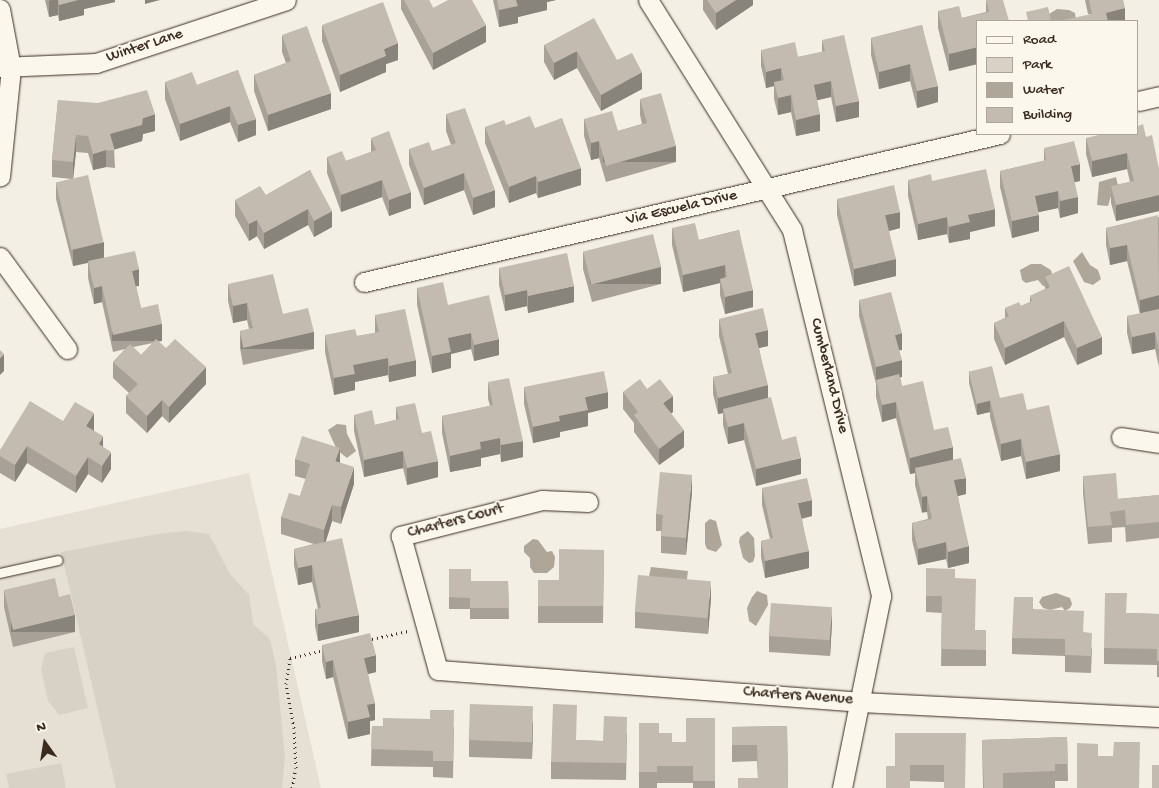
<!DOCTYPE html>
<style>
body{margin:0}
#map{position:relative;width:1159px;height:788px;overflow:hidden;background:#f3efe4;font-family:"Gochi Hand",sans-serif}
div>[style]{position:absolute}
.built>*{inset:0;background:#e5dfd4}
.green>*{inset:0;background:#d8d1c6}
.water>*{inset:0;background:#afa69a}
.path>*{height:3px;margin-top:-1.5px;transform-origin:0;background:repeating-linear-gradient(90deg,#3b2a1e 0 1px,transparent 0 5px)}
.roads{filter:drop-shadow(0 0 1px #3b2a1e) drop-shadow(0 0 1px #3b2a1e)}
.lane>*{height:9px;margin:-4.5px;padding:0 4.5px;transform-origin:4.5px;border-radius:4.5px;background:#fbf7ec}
.street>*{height:19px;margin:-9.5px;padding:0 9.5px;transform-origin:9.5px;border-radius:9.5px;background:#fbf7ec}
.wall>*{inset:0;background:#a8a197}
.shaded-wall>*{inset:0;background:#88837b;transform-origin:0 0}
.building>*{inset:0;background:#c3bbb0;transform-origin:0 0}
span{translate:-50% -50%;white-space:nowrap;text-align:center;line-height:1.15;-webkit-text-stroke:4px #fbf7ec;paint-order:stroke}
.street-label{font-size:16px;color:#3b2a1e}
.legend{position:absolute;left:976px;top:20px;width:162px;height:115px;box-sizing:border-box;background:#fbf7ec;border:1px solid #aea59a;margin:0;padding:6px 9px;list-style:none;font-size:15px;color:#3b2a1e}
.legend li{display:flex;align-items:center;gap:10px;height:25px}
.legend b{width:25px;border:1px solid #aea59a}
.north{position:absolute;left:20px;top:718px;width:50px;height:50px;-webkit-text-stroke:4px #fbf7ec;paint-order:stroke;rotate:347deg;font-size:14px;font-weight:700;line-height:20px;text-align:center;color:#3b2a1e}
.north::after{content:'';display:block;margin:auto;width:18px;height:22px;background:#3b2a1e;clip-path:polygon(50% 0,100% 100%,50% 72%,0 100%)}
</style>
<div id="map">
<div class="built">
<i style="clip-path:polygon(249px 473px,321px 788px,0 788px,0 529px)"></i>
</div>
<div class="green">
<i style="clip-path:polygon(186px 531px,209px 534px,230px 574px,249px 595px,253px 624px,270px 639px,276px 666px,285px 757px,282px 788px,116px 788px,61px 552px,157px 534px)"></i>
<i style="clip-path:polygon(74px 647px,88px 708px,59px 715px,48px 701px,41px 669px,45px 653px)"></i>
<i style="clip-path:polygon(61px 763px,66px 788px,9px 788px,6px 774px)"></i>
</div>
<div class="water">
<i style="clip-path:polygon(1057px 9px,1069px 10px,1075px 13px,1076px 21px,1052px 21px,1046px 18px,1046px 16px)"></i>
<i style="clip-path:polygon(1116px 177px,1119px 190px,1112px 193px,1108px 206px,1097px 205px,1099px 182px)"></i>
<i style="clip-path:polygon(1082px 252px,1090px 265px,1098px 270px,1101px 279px,1093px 285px,1084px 282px,1073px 261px)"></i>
<i style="clip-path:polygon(1031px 264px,1041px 264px,1051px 270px,1053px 278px,1050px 287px,1043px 286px,1038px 280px,1026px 283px,1022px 280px,1020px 270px)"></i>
<i style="clip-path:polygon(337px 424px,346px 425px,347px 434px,356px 451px,347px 458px,337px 450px,328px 430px)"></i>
<i style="clip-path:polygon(710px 519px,716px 521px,722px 545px,716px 552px,707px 549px,705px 544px,705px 523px)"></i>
<i style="clip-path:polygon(748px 531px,754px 538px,755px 556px,753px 562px,749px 563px,743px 558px,739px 542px,740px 537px)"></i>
<i style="clip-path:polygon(533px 539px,538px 540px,547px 552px,552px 551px,555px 557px,554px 567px,547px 573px,534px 573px,530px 567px,530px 558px,524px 552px,524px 546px)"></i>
<i style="clip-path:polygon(651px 567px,688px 571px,687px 579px,683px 583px,655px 578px,649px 576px)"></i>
<i style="clip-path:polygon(757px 591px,767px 595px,768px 605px,756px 626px,749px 621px,747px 608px,752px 597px)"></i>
<i style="clip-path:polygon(1056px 593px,1070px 598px,1072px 604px,1070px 608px,1065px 611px,1062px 607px,1050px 610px,1043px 608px,1039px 602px,1042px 597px)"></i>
</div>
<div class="path">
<i style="left:367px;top:640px;width:42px;rotate:-12.4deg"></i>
<i style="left:292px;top:788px;width:20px;rotate:-79deg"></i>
<i style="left:296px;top:768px;width:40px;rotate:-92.9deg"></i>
<i style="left:294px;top:728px;width:45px;rotate:-100.3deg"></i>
<i style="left:286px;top:684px;width:26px;rotate:-81deg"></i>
<i style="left:290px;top:658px;width:36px;rotate:-13deg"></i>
</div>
<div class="roads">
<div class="lane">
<i style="left:0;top:573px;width:59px;rotate:-12.6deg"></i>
</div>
<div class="street">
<i style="left:648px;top:0;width:271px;rotate:57.9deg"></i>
<i style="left:792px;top:230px;width:377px;rotate:76.3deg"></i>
<i style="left:881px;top:596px;width:196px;rotate:101.5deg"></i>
<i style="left:0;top:9px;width:60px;rotate:79.4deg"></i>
<i style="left:11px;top:68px;width:109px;rotate:95.8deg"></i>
<i style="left:0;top:67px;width:96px;rotate:-2.4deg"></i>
<i style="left:96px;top:63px;width:200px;rotate:-18.3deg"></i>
<i style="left:1138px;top:101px;width:22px;rotate:-13deg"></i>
<i style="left:0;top:257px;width:114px;rotate:53.9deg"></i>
<i style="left:364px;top:282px;width:653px;rotate:-13.1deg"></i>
<i style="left:1121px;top:437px;width:38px;rotate:9deg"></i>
<i style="left:588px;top:502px;width:46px;rotate:-177.5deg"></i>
<i style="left:542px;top:500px;width:146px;rotate:165.7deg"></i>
<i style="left:401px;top:536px;width:139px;rotate:74.6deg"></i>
<i style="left:438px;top:670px;width:423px;rotate:4.3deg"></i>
<i style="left:860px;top:702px;width:299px;rotate:2.9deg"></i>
</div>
</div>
<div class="wall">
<i style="clip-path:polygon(45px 0,115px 0,115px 2px,84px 9px,84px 15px,59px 21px,58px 15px,49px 17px)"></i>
<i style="clip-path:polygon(401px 0,429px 0,433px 8px,486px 42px,433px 70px,401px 9px)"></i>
<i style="clip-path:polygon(493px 0,556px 0,547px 2px,547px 10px,518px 17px,518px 23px,499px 27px)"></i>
<i style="clip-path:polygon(703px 0,753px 0,753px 5px,716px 30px,703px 10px)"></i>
<i style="clip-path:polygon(986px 0,1009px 21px,949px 71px,938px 28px,938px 11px,962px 18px,986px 12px)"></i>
<i style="clip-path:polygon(1085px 0,1123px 0,1125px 21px,1088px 14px)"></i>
<i style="clip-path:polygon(322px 25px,398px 60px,386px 64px,386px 72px,340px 92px,322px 41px)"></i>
<i style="clip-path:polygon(922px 25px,938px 102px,917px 108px,910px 81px,879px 89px,871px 55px,871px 38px)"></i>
<i style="clip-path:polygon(282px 35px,331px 109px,268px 131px,254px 91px,254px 75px,286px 63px,282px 52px)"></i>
<i style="clip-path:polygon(822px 40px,859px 117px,836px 122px,831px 97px,817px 100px,820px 131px,796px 136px,791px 112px,778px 115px,774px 99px,774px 86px,766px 88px,761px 66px,761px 50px,798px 57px,822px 52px)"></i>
<i style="clip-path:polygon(544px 45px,617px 60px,642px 89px,601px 111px,577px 68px,554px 80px,544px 62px)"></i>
<i style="clip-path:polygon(238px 70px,256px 135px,238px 142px,230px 122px,180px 141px,165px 99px,165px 82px,197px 85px)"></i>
<i style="clip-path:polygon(640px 99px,676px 162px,606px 182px,599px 158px,591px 160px,584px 136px,584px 119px,618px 131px,642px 124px,640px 115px)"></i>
<i style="clip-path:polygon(evenodd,58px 100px,155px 131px,143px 134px,142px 141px,114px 149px,115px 168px,106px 167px,93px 170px,88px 153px,76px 152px,73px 179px,104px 258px,139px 286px,136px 286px,141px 308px,162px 341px,158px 342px,206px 384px,169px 423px,162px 416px,147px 433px,126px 413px,126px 396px,129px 393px,113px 378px,113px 362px,125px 349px,113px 352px,102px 302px,94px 304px,88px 278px,88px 263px,73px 266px,56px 199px,56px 183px,72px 179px,52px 177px,52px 160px,58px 100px,153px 343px,141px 355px,133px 347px,153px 343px)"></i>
<i style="clip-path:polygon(446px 114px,495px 207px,473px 215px,464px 190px,424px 205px,409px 165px,409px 149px,432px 151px,451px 145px,446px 131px)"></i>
<i style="clip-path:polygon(506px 125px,535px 128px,581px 185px,538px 198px,536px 193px,509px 203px,485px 143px,485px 127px)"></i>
<i style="clip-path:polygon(1146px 137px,1159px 169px,1159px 211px,1116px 221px,1111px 203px,1111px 186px,1130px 182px,1127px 169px,1092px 177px,1086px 154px,1086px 138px)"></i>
<i style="clip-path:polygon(371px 138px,411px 208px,389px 216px,382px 197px,341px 212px,327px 173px,327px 157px,346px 161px,371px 152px)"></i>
<i style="clip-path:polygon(1044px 148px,1080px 181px,1074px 182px,1078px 213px,1060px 218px,1058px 208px,1038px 212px,1039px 231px,1012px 238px,1000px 187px,1000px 171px,1044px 161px)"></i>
<i style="clip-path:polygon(310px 170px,332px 227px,314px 237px,308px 225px,264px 249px,257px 236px,249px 241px,235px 216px,235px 200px,266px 195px)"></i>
<i style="clip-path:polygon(908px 180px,932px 181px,995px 226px,970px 232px,970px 239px,949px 243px,947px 234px,918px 240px,908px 196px)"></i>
<i style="clip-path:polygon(837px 199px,900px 228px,889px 231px,896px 276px,854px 286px,837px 215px)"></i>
<i style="clip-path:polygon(1159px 217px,1159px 367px,1155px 349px,1132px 354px,1127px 333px,1127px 316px,1140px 314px,1127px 261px,1110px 265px,1106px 245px,1106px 228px)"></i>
<i style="clip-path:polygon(672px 228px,699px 240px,739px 230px,753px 307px,725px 314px,720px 295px,720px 283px,683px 292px,672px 245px)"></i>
<i style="clip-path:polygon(583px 252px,661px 284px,592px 302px,583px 269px)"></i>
<i style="clip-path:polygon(499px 268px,574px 302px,528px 313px,527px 306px,505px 311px,499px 285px)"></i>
<i style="clip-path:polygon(1045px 277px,1102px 354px,1077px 365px,1064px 337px,1005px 365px,994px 339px,994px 323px,1005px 318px,1005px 308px,1021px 306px,1030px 302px,1030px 296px,1045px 289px)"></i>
<i style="clip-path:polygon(228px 284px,283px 314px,314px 349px,243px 365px,240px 348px,240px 331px,249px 329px,247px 320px,233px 323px,228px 301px)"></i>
<i style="clip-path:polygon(417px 288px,448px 305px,499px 355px,474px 361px,471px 349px,451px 354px,451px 368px,432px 373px,417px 305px)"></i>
<i style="clip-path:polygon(859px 300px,902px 350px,899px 350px,902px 377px,900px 377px,902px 386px,934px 430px,953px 460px,966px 494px,958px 496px,969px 563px,948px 568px,946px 559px,918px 565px,912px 540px,912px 523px,928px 519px,927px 512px,922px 513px,915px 485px,915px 473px,910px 474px,896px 418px,882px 422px,876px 397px,876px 384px,859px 316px)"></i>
<i style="clip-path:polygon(375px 315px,416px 376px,389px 382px,388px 375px,355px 382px,355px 390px,334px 395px,325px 352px,325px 335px,357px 336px,375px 333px)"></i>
<i style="clip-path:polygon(719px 319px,768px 346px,759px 348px,768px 397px,782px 440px,801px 474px,756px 486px,744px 440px,728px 444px,723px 425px,723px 413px,718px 414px,713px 394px,713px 377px,728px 374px,719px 336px)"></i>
<i style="clip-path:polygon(969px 371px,1000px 398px,1027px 410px,1060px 471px,1026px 479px,1021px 456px,1001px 461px,990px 417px,990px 412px,977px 415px,969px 383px)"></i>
<i style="clip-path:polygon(488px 382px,523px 457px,501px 462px,500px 454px,481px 458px,481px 466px,450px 472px,442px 433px,442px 416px,490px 406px,488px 399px)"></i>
<i style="clip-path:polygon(524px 387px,608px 408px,588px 413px,588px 426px,560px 432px,560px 437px,533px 443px,524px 404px)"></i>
<i style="clip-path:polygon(647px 389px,673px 412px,671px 413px,684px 447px,659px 465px,634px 432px,634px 423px,623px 409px,623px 392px)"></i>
<i style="clip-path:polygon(396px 407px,422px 433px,438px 477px,407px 485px,403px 468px,364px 477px,354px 431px,354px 415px,375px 425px,396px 420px)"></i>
<i style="clip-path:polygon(63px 421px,94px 430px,94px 431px,103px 447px,111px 469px,102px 483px,88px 474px,76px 493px,27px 463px,15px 482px,0 473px,0 450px)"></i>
<i style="clip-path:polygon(295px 459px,340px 463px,354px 484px,341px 524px,332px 521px,326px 541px,359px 632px,318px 641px,315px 626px,315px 609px,318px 609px,312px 582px,298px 585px,294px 565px,294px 549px,314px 544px,281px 534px,281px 517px,300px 496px,306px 479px,295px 476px)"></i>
<i style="clip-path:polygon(1083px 476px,1118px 499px,1159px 495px,1159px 538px,1126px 542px,1125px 527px,1112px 528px,1112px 542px,1088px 544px,1083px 493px)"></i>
<i style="clip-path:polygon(762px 488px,812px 516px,802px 519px,809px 568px,765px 578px,761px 557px,761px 541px,770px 539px,762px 505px)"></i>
<i style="clip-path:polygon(692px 492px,686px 555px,661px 553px,661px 531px,656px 531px,656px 514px)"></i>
<i style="clip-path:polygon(604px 550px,603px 623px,538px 623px,538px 580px,559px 580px)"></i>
<i style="clip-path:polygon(926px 568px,955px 578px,975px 630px,986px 630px,986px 666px,941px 666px,942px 613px,926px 612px)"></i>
<i style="clip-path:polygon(449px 569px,471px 581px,508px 581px,509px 619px,470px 619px,470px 609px,449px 609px)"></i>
<i style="clip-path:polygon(4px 590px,75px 632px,13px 647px,4px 607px)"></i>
<i style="clip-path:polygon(711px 598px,708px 634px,635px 628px,635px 612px)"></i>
<i style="clip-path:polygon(1033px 609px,1084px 632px,1092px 649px,1091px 673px,1065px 672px,1065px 656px,1012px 654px,1012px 638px)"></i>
<i style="clip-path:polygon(1127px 613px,1159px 614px,1159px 677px,1157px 677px,1157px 665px,1104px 664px,1104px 648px)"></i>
<i style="clip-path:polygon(832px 623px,830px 656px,769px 652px,769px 636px)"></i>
<i style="clip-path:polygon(322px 645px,376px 672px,368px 674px,375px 720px,370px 721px,370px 734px,348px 739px,333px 677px,326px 679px,322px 661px)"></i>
<i style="clip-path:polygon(715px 718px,715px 788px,693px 788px,693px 783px,657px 783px,657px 788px,639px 788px,639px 723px,659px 733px,672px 742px,686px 742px)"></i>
<i style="clip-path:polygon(533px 723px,532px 759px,469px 757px,469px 740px)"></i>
<i style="clip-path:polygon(372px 726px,454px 727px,453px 778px,433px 777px,433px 767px,371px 766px)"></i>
<i style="clip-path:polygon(787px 726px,788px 788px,758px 778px,757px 761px,732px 762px,732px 727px)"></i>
<i style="clip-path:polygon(627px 733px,626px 780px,551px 779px,551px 762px,576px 740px,603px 741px)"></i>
<i style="clip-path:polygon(966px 733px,944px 782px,910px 781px,895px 766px)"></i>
<i style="clip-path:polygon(1067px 737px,1068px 781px,1055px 781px,1055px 788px,983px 788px,982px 740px)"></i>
</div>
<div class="shaded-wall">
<i style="clip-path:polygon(52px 0,58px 0,58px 15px,49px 17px,49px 1px)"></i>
<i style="clip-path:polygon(78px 0,115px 0,115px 2px,84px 9px,84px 15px,59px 21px,59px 5px)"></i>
<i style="clip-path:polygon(145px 0,160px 0,145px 4px)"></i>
<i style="clip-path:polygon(516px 0,556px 0,547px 2px,547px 10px,518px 17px,518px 23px,499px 27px,499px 10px)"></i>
<i style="clip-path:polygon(736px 0,753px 0,753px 5px,716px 30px,716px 13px)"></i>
<i style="clip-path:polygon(1125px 8px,1125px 21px,1106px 21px,1106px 13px)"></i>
<i style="clip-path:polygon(486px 25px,486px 42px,433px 70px,433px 53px)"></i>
<i style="clip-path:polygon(398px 43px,398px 60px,386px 64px,386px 72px,340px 92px,340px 75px,384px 49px)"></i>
<i style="clip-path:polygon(978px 47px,978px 64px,949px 71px,949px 54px)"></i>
<i style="clip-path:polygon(577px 51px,577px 68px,554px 80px,554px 63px)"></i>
<i style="clip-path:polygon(910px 64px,910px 81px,879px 89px,879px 72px)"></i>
<i style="clip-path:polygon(781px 68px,781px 84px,774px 82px,774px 86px,766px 88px,766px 72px)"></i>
<i style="clip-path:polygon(642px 72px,642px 89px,601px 111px,601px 95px)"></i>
<i style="clip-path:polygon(831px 81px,831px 97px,814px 101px,814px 85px)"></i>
<i style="clip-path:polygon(938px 86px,938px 102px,917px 108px,917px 91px)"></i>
<i style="clip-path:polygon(331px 93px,331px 109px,268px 131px,268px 115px)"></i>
<i style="clip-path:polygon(791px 95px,791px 112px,778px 115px,778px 98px)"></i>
<i style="clip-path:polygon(859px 101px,859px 117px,836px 122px,836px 106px)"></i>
<i style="clip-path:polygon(230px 106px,230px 122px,180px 141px,180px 124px)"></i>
<i style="clip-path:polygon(155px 114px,155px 131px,143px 134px,142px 141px,110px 151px,110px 134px,143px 118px)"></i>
<i style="clip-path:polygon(820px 114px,820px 131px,796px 136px,796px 120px)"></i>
<i style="clip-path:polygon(256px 119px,256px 135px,238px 142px,238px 125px)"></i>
<i style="clip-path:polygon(76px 135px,76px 152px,73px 179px,73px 162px)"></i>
<i style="clip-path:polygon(599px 141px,599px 158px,591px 160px,591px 143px)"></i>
<i style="left:676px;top:146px;width:16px;height:73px;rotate:90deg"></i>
<i style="clip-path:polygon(106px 150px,106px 167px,93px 170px,93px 154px)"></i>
<i style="clip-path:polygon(1127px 153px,1127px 169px,1092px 177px,1092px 161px)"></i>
<i style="clip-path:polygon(1080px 164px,1080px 181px,1071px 183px,1071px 166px)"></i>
<i style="clip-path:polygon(581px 168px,581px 185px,538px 198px,538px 182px)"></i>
<i style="clip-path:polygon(464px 173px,464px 190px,424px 205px,424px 188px)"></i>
<i style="clip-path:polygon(536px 176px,536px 193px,509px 203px,509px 187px)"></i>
<i style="clip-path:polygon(382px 180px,382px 197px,341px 212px,341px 195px)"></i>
<i style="clip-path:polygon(495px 190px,495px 207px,473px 215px,473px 198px)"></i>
<i style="clip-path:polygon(1058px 191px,1058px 208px,1035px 213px,1035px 196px)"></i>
<i style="clip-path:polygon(411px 192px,411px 208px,389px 216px,389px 200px)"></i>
<i style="clip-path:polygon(1159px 195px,1159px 211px,1116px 221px,1116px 205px)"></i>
<i style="clip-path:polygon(1078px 197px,1078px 213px,1060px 218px,1060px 201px)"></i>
<i style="clip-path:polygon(308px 209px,308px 225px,264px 249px,264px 233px)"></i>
<i style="clip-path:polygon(995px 209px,995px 226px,970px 232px,970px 239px,949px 243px,949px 227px,968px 215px)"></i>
<i style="clip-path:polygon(332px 211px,332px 227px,314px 237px,314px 221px)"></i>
<i style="clip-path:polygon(900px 212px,900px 228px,885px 232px,885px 215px)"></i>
<i style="clip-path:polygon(1039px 215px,1039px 231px,1012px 238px,1012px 221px)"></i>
<i style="clip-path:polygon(947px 217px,947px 234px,918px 240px,918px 224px)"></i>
<i style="clip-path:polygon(257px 220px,257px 236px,249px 241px,249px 224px)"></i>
<i style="clip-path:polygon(104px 242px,104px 259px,73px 266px,73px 250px)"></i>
<i style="clip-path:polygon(1127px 245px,1127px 261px,1110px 265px,1110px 248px)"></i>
<i style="clip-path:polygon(896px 259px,896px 276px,854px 286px,854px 269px)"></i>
<i style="clip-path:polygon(725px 265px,725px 282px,720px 279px,720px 283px,683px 292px,683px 275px)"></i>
<i style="left:661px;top:267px;width:17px;height:71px;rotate:90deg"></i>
<i style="clip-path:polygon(139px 269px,139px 286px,132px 287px,132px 271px)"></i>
<i style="clip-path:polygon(102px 286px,102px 302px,94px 304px,94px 288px)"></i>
<i style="clip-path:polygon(574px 286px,574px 302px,528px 313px,528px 296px)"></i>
<i style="clip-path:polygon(527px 290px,527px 306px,505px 311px,505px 295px)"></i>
<i style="clip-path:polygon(753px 290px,753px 307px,725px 314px,725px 297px)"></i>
<i style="clip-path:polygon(1159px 295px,1159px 312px,1140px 316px,1140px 300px)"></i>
<i style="clip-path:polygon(247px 303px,247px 320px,233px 323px,233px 306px)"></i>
<i style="clip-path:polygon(1064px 321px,1064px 337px,1005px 365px,1005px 348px)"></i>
<i style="left:162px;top:324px;width:17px;height:50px;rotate:90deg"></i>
<i style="clip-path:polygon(768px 330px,768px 346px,755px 349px,755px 333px)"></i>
<i style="left:314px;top:332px;width:17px;height:73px;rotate:90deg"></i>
<i style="clip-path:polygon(1155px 332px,1155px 349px,1132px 354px,1132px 337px)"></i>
<i style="clip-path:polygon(471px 333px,471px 349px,451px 354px,451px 368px,432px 373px,432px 356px,448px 338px)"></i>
<i style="clip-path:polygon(902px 333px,902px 350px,895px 351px,895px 335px)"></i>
<i style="clip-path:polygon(1102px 337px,1102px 354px,1077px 365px,1077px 348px)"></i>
<i style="clip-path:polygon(499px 339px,499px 355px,474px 361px,474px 345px)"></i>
<i style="clip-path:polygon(4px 354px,4px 371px,0 375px,0 358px)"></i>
<i style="clip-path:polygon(388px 358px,388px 375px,355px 382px,355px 390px,334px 395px,334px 378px,353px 365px)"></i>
<i style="clip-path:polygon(416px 360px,416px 376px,389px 382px,389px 366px)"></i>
<i style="clip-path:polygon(902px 360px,902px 377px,877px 383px,876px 380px,876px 384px,876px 367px)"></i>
<i style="clip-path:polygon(206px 367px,206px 384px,169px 423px,169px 407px)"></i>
<i style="clip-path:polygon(768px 385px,768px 402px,723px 409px,723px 413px,718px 414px,718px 398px)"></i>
<i style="clip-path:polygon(608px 392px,608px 408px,588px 413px,588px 426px,560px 432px,560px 437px,533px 443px,533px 427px,559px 416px,585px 397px)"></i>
<i style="clip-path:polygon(673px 396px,673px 412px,663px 419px,663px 403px)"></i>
<i style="clip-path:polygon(162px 400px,162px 416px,147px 433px,147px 416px)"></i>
<i style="clip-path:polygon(990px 401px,990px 412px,977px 415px,977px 404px)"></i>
<i style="clip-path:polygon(896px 402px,896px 418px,882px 422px,882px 405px)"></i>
<i style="clip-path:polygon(94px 413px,94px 430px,86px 443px,86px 426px)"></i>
<i style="clip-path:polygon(744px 423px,744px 440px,728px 444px,728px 427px)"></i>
<i style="clip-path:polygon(684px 430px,684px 447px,659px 465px,659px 449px)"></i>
<i style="clip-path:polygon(103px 436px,103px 453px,99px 444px)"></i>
<i style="clip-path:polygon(500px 438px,500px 454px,481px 458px,481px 466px,450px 472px,450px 456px,480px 442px)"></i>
<i style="clip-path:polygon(1021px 439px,1021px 456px,1001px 461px,1001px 444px)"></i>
<i style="clip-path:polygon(523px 441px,523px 457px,501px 462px,501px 445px)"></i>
<i style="clip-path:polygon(27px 446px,27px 463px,15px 482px,15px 465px)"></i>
<i style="clip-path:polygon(953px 447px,953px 464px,915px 468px,915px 473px,910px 474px,910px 458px)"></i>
<i style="clip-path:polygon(340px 448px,340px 465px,335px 461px)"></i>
<i style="clip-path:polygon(403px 451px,403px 468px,364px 477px,364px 460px)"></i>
<i style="clip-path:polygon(111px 452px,111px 469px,102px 483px,102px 466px)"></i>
<i style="clip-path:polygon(1060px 454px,1060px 471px,1026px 479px,1026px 462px)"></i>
<i style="clip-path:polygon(88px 457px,88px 474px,76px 493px,76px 476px)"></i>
<i style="clip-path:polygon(801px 458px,801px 474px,756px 486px,756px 469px)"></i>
<i style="clip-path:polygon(438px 461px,438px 477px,407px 485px,407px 468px)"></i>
<i style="clip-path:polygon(354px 467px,354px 484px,341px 524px,341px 507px)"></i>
<i style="clip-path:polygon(692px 475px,692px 492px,686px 555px,686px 538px)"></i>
<i style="clip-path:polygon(966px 478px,966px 494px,954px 497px,954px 480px)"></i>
<i style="left:927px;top:496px;width:16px;height:5px;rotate:90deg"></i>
<i style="clip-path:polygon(812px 500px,812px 516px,798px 519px,798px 503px)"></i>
<i style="clip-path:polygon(332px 505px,332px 521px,324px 547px,324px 530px)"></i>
<i style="clip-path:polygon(946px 542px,946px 559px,918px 565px,918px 549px)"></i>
<i style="clip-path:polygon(969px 546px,969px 563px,948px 568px,948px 552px)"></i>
<i style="clip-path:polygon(809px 551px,809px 568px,765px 578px,765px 561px)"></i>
<i style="clip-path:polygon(312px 565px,312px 582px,298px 585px,298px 568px)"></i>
<i style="clip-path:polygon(711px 581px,711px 598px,708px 634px,708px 617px)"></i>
<i style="clip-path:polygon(832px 607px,832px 623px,830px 656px,830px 639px)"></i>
<i style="left:75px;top:615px;width:17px;height:64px;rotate:90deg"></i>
<i style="clip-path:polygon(359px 615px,359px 632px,318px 641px,318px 624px)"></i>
<i style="clip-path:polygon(376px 655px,376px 672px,364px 675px,364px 658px)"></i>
<i style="clip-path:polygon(333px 660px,333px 677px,326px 679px,326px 662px)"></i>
<i style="clip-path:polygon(375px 703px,375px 720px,370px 721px,370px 734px,348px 739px,348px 722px,367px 705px)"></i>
<i style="clip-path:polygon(533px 706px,533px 723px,532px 759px,532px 743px)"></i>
</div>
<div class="building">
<i style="clip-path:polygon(58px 0,78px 0,59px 5px)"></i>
<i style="clip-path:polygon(404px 0,429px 0,433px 8px,448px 0,472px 0,486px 25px,433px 53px)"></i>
<i style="clip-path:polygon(497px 0,518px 0,516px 0,518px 6px,499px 10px)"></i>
<i style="clip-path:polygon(707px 0,736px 0,716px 13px)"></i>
<i style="clip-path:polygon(986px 0,1003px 0,1009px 21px,978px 21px,978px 47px,949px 54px,938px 11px,959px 6px,962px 18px,989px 12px)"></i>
<i style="clip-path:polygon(1089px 0,1123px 0,1125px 8px,1106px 13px,1108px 21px,1058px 21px,1092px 14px)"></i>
<i style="clip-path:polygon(383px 2px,398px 43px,384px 49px,386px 56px,340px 75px,322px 25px)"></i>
<i style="clip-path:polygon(1048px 7px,1051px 21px,1028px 21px,1026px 12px)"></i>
<i style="clip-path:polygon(594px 18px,617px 60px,632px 53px,642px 72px,601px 95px,577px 51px,554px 63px,544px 45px)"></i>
<i style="clip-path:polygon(922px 25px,938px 86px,917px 91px,910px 64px,879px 72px,871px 38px)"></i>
<i style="clip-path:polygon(307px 26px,331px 93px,268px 115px,254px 75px,291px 61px,282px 35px)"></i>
<i style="clip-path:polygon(844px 35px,859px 101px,836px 106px,831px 81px,814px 85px,820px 114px,796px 120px,791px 95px,778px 98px,774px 82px,784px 80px,781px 68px,766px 72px,761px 50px,795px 42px,798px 57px,825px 51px,822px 40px)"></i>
<i style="clip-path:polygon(238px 70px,256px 119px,238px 125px,230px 106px,180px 124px,165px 82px,192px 72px,197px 85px)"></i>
<i style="clip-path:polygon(147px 90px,155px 114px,143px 118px,142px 125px,110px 134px,115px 151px,106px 150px,93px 154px,88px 136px,76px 135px,73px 162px,52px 160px,58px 100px,98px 103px)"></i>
<i style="clip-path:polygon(661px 93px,676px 146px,606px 166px,599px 141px,591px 143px,584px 119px,612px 111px,618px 131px,647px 123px,640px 99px)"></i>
<i style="clip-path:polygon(465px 108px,495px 190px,473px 198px,464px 173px,424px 188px,409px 149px,429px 142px,432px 151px,456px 143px,446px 114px)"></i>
<i style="clip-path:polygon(530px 116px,535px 128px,562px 118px,581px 168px,538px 182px,536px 176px,509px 187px,485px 127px,504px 120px,506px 125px)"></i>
<i style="clip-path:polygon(1143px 124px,1146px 137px,1152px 135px,1159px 169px,1159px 195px,1116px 205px,1111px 186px,1134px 181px,1127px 153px,1092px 161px,1086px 138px,1103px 134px,1138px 134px,1138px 126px)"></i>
<i style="clip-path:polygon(389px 131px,411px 192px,389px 200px,382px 180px,341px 195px,327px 157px,342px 151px,346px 161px,376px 150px,371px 138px)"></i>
<i style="clip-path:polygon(1074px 141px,1080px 164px,1071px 166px,1078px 197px,1060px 201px,1058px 191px,1035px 196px,1039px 215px,1012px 221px,1000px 171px,1046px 160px,1044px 148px)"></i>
<i style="clip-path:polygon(986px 169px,995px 209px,968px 215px,970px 222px,949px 227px,947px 217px,918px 224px,908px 180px,931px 174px,932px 181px)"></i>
<i style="clip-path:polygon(310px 170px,332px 211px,314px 221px,308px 209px,264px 233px,257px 220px,249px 224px,235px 200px,260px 186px,266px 195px)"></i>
<i style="left:88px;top:175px;width:69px;height:33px;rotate:77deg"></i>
<i style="clip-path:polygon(894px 185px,900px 212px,885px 215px,896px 259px,854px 269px,837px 199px)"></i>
<i style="clip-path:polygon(1158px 215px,1159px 295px,1140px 300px,1127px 245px,1110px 248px,1106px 228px)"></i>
<i style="clip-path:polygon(695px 223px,699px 240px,739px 230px,753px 290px,725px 297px,720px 279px,727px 277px,725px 265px,683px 275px,672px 228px)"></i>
<i style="left:653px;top:234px;width:34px;height:72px;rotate:76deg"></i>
<i style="clip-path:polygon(135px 251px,139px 269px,132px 271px,141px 308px,158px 304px,162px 324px,113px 335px,102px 286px,94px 288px,88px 261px)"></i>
<i style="clip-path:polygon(567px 253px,574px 286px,528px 296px,527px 290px,505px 295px,499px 268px)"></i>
<i style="clip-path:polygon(1069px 266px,1102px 337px,1077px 348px,1064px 321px,1005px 348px,994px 323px,1009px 316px,1005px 308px,1019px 302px,1021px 306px,1032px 301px,1030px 296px,1050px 287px,1045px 277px)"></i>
<i style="clip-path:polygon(273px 274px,283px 314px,308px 308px,314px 332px,243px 348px,240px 331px,253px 328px,247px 303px,233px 306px,228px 284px)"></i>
<i style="clip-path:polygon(443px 282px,448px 305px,489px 295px,499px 339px,474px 345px,471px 333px,448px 338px,451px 352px,432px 356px,417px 288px)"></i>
<i style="clip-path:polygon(891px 292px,902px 333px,895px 335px,902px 360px,876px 367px,859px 300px)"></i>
<i style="clip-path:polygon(763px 308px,768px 330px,755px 333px,768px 385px,718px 398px,713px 377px,732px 373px,719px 319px)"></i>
<i style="clip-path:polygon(405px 309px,416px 360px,389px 366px,388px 358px,353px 365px,355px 374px,334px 378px,325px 335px,355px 329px,357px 336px,379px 332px,375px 315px)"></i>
<i style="clip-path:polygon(1159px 309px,1159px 350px,1155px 332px,1132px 337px,1127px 316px)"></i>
<i style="clip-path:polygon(156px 339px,166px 348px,175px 339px,206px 367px,169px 407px,162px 400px,147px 416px,126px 396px,138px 384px,113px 362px,130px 344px,141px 355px)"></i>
<i style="clip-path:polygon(0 350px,4px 354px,0 358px)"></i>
<i style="left:992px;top:366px;width:33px;height:24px;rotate:76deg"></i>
<i style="clip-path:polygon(604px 371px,608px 392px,585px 397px,588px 410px,559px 416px,560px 421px,533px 427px,524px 387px)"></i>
<i style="clip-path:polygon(899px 374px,902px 386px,923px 381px,934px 430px,948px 427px,953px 447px,910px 458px,896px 402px,882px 405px,876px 380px)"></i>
<i style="clip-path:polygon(509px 378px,523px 441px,501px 445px,500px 438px,480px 442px,481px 449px,450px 456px,442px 416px,493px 405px,488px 382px)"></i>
<i style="clip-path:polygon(640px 379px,647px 389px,660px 379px,673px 396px,663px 403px,684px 430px,659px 449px,634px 415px,638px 412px,623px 392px)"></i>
<i style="clip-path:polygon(1023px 393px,1027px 410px,1049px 405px,1060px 454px,1026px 462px,1021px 439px,1001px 444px,990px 400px)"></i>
<i style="clip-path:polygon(771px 397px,782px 440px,796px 436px,801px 458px,756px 469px,744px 423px,728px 427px,723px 409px)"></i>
<i style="clip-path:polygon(30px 401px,63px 421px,75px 402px,94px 413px,86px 426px,103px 436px,99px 444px,111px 452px,102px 466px,88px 457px,76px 476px,27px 446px,15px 465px,0 456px,0 450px)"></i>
<i style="clip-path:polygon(415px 403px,422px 433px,431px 431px,438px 461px,407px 468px,403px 451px,364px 460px,354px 415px,372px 410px,375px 425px,399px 419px,396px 407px)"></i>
<i style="clip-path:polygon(302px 436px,340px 448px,335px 461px,354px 467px,341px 507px,332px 505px,324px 530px,281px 517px,289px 493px,300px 496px,310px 464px,295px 459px)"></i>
<i style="clip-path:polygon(961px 458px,966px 478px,954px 480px,969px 546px,948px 552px,946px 542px,918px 549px,912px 523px,932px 519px,927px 496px,922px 497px,915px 468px)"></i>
<i style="clip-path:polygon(660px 472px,692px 475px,686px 538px,661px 536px,663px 515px,656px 514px)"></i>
<i style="clip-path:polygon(1116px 473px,1118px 499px,1159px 495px,1159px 522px,1126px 525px,1125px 510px,1110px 512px,1112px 525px,1088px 527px,1083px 476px)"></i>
<i style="clip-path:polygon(807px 478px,812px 500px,798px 503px,809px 551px,765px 561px,761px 541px,773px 538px,762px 488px)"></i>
<i style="clip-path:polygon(342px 538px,359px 615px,318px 624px,315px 609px,321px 608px,312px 565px,298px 568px,294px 549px)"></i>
<i style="clip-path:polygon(559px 549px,604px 550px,603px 606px,538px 606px,538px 580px,559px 580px)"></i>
<i style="clip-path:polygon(926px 568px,955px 569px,955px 578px,976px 579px,975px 630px,986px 630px,986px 650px,941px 649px,942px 596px,926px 596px)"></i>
<i style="clip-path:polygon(449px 569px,471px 569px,471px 581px,508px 581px,509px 608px,470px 608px,470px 598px,449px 597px)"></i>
<i style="left:638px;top:575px;width:73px;height:37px;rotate:5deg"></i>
<i style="clip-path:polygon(55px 578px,59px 597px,70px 594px,75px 615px,13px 630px,4px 590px)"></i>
<i style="clip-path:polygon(1105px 593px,1127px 593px,1126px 613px,1159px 614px,1159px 661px,1157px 661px,1157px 649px,1104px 648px)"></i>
<i style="clip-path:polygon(1014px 597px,1033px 597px,1033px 609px,1084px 611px,1083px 632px,1092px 633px,1091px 656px,1065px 655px,1065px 639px,1012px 638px)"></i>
<i style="left:771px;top:603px;width:61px;height:33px;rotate:4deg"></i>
<i style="clip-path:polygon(370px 633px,376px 655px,364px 658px,375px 703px,367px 705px,370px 717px,348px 722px,333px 660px,326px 662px,322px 645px)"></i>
<i style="left:470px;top:704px;width:63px;height:36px;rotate:2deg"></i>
<i style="clip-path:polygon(553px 704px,577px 705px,576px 740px,603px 741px,604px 716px,627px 717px,626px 763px,551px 762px)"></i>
<i style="clip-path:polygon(430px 710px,454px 710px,453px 761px,433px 761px,433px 751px,371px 749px,372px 726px,383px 726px,383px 718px,430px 719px)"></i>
<i style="clip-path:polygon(686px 718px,715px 718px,715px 781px,693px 781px,693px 766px,657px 766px,657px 772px,639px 772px,639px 723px,659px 723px,659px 733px,672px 733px,672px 742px,686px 742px)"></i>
<i style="clip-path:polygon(787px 726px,788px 788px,738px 788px,738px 778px,758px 778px,757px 745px,732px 745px,732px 727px)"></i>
<i style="clip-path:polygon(895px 733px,966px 733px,965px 788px,944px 788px,944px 765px,910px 765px,910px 788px,886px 788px,886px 766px,895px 766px)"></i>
<i style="clip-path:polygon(1067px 737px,1068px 764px,1055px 764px,1055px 771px,1003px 773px,1003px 788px,984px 788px,982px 740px)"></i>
<i style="clip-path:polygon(1114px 742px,1140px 742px,1139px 788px,1077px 788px,1077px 743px,1098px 744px,1098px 756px,1113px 756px)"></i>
<i style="left:1152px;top:765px;width:7px;height:23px"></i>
</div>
<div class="street-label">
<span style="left:145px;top:47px;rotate:-18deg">Winter Lane</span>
<span style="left:682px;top:209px;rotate:-13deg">Via Escuela Drive</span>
<span style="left:828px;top:376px;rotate:76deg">Cumberland Drive</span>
<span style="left:456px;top:522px;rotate:-15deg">Charters Court</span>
<span style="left:798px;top:697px;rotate:4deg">Charters Avenue</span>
</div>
<ul class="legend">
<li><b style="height:6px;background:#fbf7ec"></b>Road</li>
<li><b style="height:14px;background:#d8d1c6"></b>Park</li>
<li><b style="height:14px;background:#afa69a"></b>Water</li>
<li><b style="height:14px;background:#c3bbb0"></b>Building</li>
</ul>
<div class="north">N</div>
</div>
